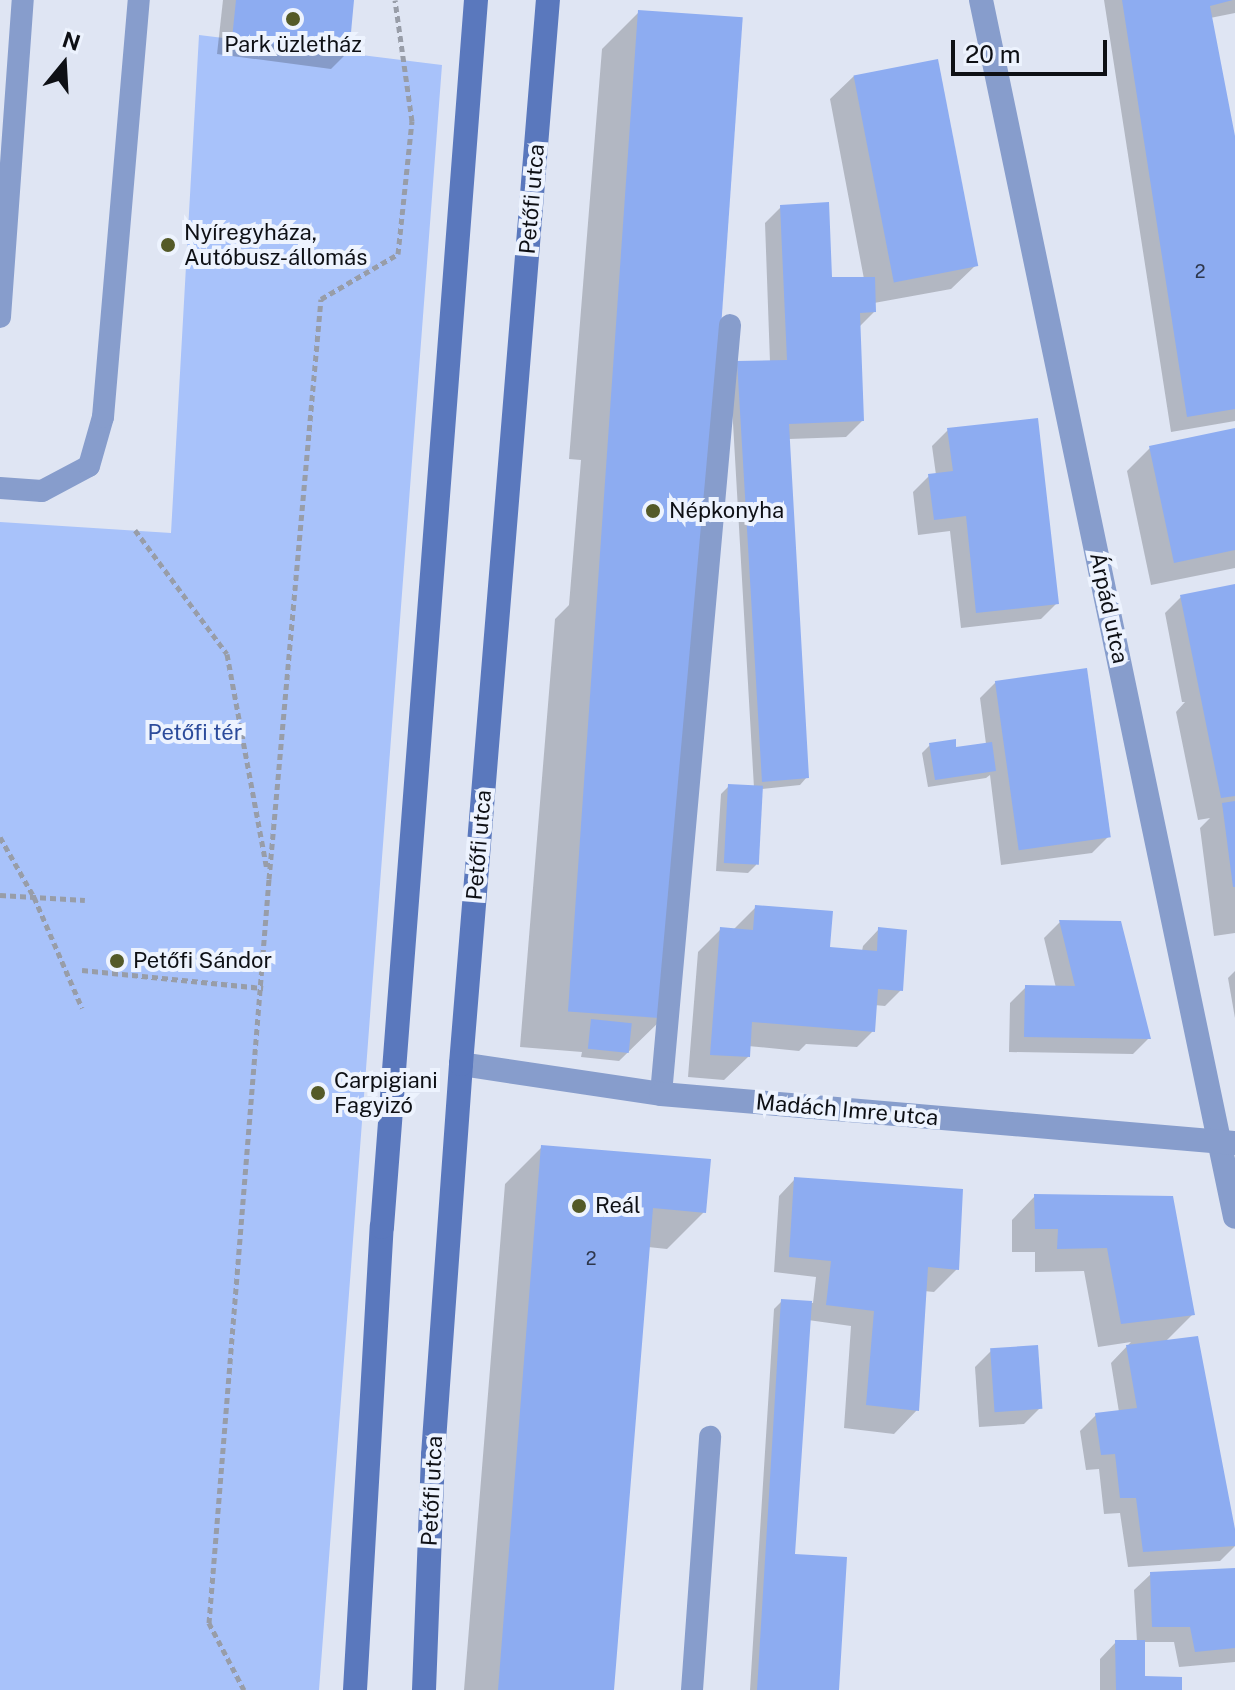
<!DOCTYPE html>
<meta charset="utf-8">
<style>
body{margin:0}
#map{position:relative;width:1235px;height:1690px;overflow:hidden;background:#dfe5f3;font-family:"Public Sans",sans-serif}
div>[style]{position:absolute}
.green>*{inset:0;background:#a8c2fa}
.shadow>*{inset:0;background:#0003}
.building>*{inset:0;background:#8dacf1;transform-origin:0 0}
.path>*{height:5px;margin-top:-2.5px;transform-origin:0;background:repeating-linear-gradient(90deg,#989da8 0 6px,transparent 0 10px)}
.lane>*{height:22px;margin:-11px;padding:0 11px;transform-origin:11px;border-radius:11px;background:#879dcc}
.street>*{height:24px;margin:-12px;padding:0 12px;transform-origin:12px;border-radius:12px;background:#879dcc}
.secondary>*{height:24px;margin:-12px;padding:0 12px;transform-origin:12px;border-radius:12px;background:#5a78bd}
.dots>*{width:22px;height:22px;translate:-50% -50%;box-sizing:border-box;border:4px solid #edf3fe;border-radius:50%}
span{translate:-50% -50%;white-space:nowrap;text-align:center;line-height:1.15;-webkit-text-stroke:8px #edf3fe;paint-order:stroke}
.number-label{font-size:18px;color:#2e374c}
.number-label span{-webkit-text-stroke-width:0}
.poi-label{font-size:22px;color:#0e1015}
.left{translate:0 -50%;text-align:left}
.street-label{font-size:22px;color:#0e1015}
.park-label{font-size:22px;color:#2c4b9b}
.north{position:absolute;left:24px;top:24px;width:80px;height:80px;-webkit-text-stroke:6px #edf3fe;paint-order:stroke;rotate:18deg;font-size:22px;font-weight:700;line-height:32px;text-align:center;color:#0e1015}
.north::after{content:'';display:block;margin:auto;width:28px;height:36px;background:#0e1015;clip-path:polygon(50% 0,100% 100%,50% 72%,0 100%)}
.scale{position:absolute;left:951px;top:40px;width:156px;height:36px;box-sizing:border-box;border:4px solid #0e1015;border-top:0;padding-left:10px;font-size:24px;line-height:28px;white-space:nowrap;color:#0e1015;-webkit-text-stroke:6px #edf3fe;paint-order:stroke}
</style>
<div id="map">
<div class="green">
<i style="clip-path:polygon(199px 35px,442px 65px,319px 1690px,0 1690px,0 522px,171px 533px)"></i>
</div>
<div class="shadow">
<i style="clip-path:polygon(223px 0,352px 0,347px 53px,331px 69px,217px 54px)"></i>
<i style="clip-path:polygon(1104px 0,1235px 0,1235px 13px,1210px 18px,1235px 146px,1235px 421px,1171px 432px)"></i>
<i style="clip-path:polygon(639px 12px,662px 1019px,619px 1061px,581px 1057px,582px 1052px,520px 1047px,555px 619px,569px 605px,581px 460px,569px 459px,602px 49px)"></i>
<i style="clip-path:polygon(854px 76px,975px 266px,951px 289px,874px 303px,874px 312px,859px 327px,862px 421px,846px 437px,789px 439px,807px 777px,800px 785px,761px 789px,756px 865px,748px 873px,716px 871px,721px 794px,729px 786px,754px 788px,730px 371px,738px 363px,770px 362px,765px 223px,781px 207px,830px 279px,864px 279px,830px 99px)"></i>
<i style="clip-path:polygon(948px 430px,1057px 603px,1041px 619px,961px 628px,950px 531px,918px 535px,913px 492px,929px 476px,936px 475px,932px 446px)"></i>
<i style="clip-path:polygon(1235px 430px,1235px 568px,1151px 585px,1127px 471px,1150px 448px)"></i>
<i style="clip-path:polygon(1235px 586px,1235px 933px,1214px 936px,1200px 828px,1210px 818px,1198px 820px,1176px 712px,1185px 702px,1182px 702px,1165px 613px,1181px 597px)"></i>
<i style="clip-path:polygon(996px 682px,1108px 837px,1092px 853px,1001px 865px,990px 775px,986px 778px,928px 787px,922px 753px,930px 745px,955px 749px,986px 744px,980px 698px)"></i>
<i style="clip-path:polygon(756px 907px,828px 949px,862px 951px,863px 946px,879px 929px,901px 990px,885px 1006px,874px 1005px,873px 1031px,857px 1047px,806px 1044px,799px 1051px,748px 1046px,748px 1057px,724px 1080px,688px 1077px,698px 952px,721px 929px,733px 930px)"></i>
<i style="clip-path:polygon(1060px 922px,1149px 1038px,1133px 1054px,1009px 1052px,1010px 1003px,1026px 987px,1056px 988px,1044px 938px)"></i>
<i style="clip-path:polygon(1235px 971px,1235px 1018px,1228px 978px)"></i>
<i style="clip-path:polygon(542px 1147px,704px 1212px,667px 1249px,648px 1247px,612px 1690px,464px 1690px,505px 1184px)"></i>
<i style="clip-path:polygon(795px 1179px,957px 1269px,934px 1292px,924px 1291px,917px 1410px,894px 1434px,844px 1428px,851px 1326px,808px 1320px,793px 1556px,837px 1690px,750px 1690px,774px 1309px,782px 1301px,813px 1303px,816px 1277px,774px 1272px,779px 1196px)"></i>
<i style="clip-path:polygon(1035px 1196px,1171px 1198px,1193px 1314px,1165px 1342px,1235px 1541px,1235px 1546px,1220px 1561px,1128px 1567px,1120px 1513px,1104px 1514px,1099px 1469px,1086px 1470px,1080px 1431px,1096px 1415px,1119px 1412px,1111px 1363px,1131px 1342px,1098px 1347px,1084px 1271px,1035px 1272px,1035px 1252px,1012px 1252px,1012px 1220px)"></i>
<i style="clip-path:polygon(991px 1351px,1040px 1408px,1024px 1424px,979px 1427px,975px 1367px)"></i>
<i style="clip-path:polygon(1235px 1570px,1235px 1662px,1179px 1667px,1174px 1642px,1143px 1642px,1143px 1678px,1180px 1690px,1100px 1690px,1100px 1659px,1116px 1642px,1137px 1642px,1134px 1590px,1151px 1574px)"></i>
</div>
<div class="building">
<i style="clip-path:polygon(236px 0,354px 0,349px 54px,232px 39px)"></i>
<i style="clip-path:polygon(1122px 0,1233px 0,1210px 6px,1235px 136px,1235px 409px,1187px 417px)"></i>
<i style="left:638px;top:10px;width:105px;height:1004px;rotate:4deg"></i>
<i style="left:938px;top:59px;width:211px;height:86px;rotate:79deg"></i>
<i style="clip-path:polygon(829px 202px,832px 277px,875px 277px,876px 312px,860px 313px,864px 421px,789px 424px,809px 778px,762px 782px,737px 361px,787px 360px,780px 205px)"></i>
<i style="clip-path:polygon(1038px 418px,1059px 604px,976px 613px,966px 516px,934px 520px,928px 474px,953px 471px,947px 428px)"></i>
<i style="clip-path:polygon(1235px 428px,1235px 550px,1174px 563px,1149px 446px)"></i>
<i style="clip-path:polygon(1235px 584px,1235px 796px,1221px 798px,1180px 595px)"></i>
<i style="left:1087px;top:668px;width:171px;height:93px;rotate:82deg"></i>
<i style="clip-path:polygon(956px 739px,956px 747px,992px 742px,996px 771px,935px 780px,929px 743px)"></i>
<i style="left:728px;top:784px;width:35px;height:79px;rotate:3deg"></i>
<i style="clip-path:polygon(1235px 801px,1235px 887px,1233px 887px,1222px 803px)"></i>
<i style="clip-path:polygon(755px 905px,833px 911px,830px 947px,877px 951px,878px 927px,907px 930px,903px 991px,878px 989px,875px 1032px,752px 1022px,750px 1057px,710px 1055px,720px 927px,753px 930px)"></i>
<i style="clip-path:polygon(1059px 920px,1121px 921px,1151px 1039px,1024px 1037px,1025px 985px,1075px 986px)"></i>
<i style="left:591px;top:1019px;width:41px;height:30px;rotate:6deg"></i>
<i style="clip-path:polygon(541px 1145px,711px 1159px,706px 1213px,653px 1208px,614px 1690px,498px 1690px)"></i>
<i style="clip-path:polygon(794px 1177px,963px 1189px,959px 1270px,928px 1267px,919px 1411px,866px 1405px,874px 1311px,826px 1305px,831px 1261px,789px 1257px)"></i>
<i style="clip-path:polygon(1034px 1194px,1173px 1196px,1195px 1315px,1121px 1324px,1107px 1248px,1057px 1249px,1058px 1229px,1035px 1229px)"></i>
<i style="clip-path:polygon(781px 1299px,812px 1301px,795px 1554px,847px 1557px,839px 1690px,757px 1690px)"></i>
<i style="clip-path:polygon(1198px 1336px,1235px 1529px,1235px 1546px,1143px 1552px,1136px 1498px,1120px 1498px,1115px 1454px,1101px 1455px,1095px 1413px,1137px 1408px,1126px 1345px)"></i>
<i style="left:1038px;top:1345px;width:64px;height:48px;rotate:86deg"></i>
<i style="clip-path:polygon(1235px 1568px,1235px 1648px,1195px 1652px,1190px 1627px,1152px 1627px,1150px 1572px)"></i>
<i style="clip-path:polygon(1115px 1640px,1145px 1640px,1145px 1676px,1182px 1677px,1182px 1690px,1116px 1690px)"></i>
</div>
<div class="path">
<i style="left:135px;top:530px;width:154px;rotate:53.4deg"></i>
<i style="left:227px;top:654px;width:220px;rotate:79.5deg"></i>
<i style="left:0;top:837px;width:69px;rotate:60.5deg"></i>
<i style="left:34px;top:897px;width:121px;rotate:66.6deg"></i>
<i style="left:0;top:895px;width:85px;rotate:3.4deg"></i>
<i style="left:82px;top:970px;width:182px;rotate:5.7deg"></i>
<i style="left:244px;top:1690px;width:76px;rotate:-117.6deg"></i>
<i style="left:209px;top:1623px;width:746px;rotate:-85.39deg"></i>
<i style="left:269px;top:879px;width:582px;rotate:-84.88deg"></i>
<i style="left:321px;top:299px;width:89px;rotate:-30.3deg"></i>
<i style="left:398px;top:254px;width:134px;rotate:-84deg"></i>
<i style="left:412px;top:121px;width:122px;rotate:-98deg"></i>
</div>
<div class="lane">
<i style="left:0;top:317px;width:318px;rotate:-85.9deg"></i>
<i style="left:0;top:488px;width:42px;rotate:4.1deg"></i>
<i style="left:42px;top:491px;width:53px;rotate:-28deg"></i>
<i style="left:89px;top:466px;width:51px;rotate:-74.1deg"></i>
<i style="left:103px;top:417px;width:419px;rotate:-85.1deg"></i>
<i style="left:661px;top:1094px;width:772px;rotate:-84.87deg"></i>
<i style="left:692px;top:1690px;width:254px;rotate:-85.9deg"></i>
</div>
<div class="street">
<i style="left:981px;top:0;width:1243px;rotate:78.21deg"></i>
<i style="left:461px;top:1064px;width:202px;rotate:8.5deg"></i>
<i style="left:661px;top:1094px;width:576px;rotate:4.88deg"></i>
</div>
<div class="secondary">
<i style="left:355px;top:1690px;width:464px;rotate:-86.7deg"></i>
<i style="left:382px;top:1227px;width:1231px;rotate:-85.62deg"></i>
<i style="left:424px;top:1690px;width:235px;rotate:-87.8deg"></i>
<i style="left:433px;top:1455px;width:392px;rotate:-85.9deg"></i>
<i style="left:461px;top:1064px;width:1068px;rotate:-85.33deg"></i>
</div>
<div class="dots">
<i style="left:293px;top:19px;background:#545a28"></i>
<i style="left:168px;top:245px;background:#545a28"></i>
<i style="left:653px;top:511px;background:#545a28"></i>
<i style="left:117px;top:961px;background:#545a28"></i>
<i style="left:318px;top:1093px;background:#545a28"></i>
<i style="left:579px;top:1206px;background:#545a28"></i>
</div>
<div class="number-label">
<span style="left:1200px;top:272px">2</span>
<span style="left:591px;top:1259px">2</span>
</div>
<div class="poi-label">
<span style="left:293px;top:45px">Park üzletház</span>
<span class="left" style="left:184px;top:245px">Nyíregyháza,<br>Autóbusz-állomás</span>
<span class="left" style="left:669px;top:511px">Népkonyha</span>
<span class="left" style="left:133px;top:961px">Petőfi Sándor</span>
<span class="left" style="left:334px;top:1093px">Carpigiani<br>Fagyizó</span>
<span class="left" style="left:595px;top:1206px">Reál</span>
</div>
<div class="street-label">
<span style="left:532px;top:199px;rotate:-85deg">Petőfi utca</span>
<span style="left:1109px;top:608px;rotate:78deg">Árpád utca</span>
<span style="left:479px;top:845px;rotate:-85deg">Petőfi utca</span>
<span style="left:847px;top:1110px;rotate:5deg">Madách Imre utca</span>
<span style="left:432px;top:1491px;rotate:-87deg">Petőfi utca</span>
</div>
<div class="park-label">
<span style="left:195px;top:733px">Petőfi tér</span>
</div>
<div class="north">N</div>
<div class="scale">20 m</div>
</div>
